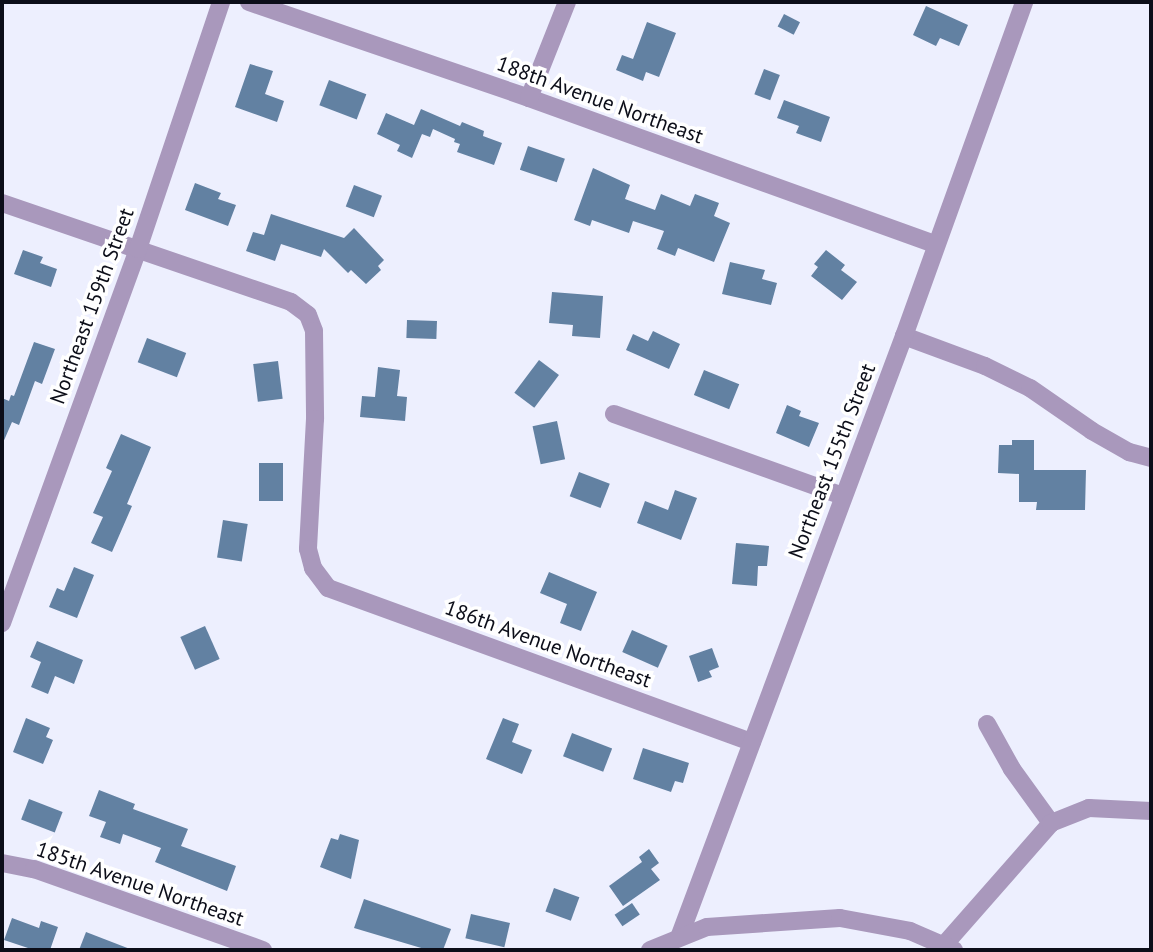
<!DOCTYPE html>
<style>
body{margin:0}
#map{position:relative;width:1153px;height:952px;overflow:hidden;background:#edeffe;font-family:"PT Sans",sans-serif}
div>[style]{position:absolute}
.building>*{inset:0;background:#6281a2;transform-origin:0 0}
.minor>*{height:18px;margin:-9px;padding:0 9px;transform-origin:9px;border-radius:9px;background:#a998bc}
span{translate:-50% -50%;white-space:nowrap;text-align:center;line-height:1.15;-webkit-text-stroke:7px #fff;paint-order:stroke}
.street-label{font-size:21px;color:#0c0e19}
.frame{position:absolute;inset:0;border:4px solid #0c0e19;pointer-events:none}
</style>
<div id="map">
<div class="building">
<i style="clip-path:polygon(926px 6px,968px 25px,959px 46px,940px 38px,936px 46px,913px 35px)"></i>
<i style="left:784px;top:14px;width:18px;height:14px;rotate:27deg"></i>
<i style="clip-path:polygon(647px 22px,676px 33px,659px 77px,646px 72px,643px 81px,616px 70px,622px 55px,633px 59px)"></i>
<i style="clip-path:polygon(250px 64px,273px 71px,265px 94px,284px 101px,277px 122px,235px 107px)"></i>
<i style="left:764px;top:69px;width:17px;height:27px;rotate:21deg"></i>
<i style="left:329px;top:80px;width:40px;height:27px;rotate:21deg"></i>
<i style="clip-path:polygon(784px 100px,830px 117px,821px 142px,796px 133px,799px 126px,777px 118px)"></i>
<i style="clip-path:polygon(421px 109px,460px 126px,462px 122px,484px 131px,483px 136px,502px 143px,494px 165px,457px 152px,460px 144px,454px 142px,455px 139px,433px 129px,430px 137px,422px 134px,412px 158px,397px 151px,400px 145px,377px 134px,386px 113px,414px 125px)"></i>
<i style="left:528px;top:146px;width:39px;height:25px;rotate:19deg"></i>
<i style="clip-path:polygon(593px 168px,630px 185px,625px 199px,655px 210px,661px 194px,690px 206px,695px 194px,719px 203px,714px 216px,730px 223px,714px 262px,678px 248px,675px 256px,657px 249px,664px 231px,633px 221px,629px 233px,592px 220px,590px 226px,574px 220px)"></i>
<i style="clip-path:polygon(195px 183px,221px 193px,218px 199px,236px 205px,228px 226px,185px 210px)"></i>
<i style="left:354px;top:185px;width:30px;height:23px;rotate:21deg"></i>
<i style="clip-path:polygon(271px 214px,344px 238px,354px 228px,384px 260px,378px 266px,381px 270px,366px 284px,351px 270px,348px 273px,324px 249px,321px 257px,281px 244px,275px 261px,246px 251px,253px 232px,264px 235px)"></i>
<i style="clip-path:polygon(23px 250px,43px 257px,40px 263px,57px 269px,51px 287px,14px 274px)"></i>
<i style="clip-path:polygon(826px 250px,845px 265px,841px 270px,857px 282px,842px 300px,811px 276px,818px 267px,814px 264px)"></i>
<i style="clip-path:polygon(730px 262px,765px 270px,762px 279px,777px 283px,771px 305px,722px 294px)"></i>
<i style="clip-path:polygon(552px 292px,603px 296px,600px 338px,572px 336px,573px 325px,549px 323px)"></i>
<i style="left:407px;top:320px;width:30px;height:18px;rotate:2deg"></i>
<i style="clip-path:polygon(653px 331px,680px 344px,669px 369px,626px 350px,633px 334px,648px 341px)"></i>
<i style="left:147px;top:338px;width:42px;height:26px;rotate:21deg"></i>
<i style="clip-path:polygon(34px 342px,55px 349px,42px 384px,35px 381px,19px 425px,12px 422px,2px 445px,2px 398px,9px 401px,11px 395px,14px 396px)"></i>
<i style="left:539px;top:360px;width:25px;height:41px;rotate:37deg"></i>
<i style="left:278px;top:361px;width:38px;height:25px;rotate:83deg"></i>
<i style="clip-path:polygon(378px 367px,400px 370px,397px 396px,407px 397px,405px 421px,360px 417px,362px 396px,375px 397px)"></i>
<i style="left:704px;top:370px;width:38px;height:27px;rotate:22deg"></i>
<i style="clip-path:polygon(787px 405px,801px 411px,799px 416px,819px 423px,809px 447px,776px 433px)"></i>
<i style="left:557px;top:421px;width:39px;height:25px;rotate:78deg"></i>
<i style="clip-path:polygon(121px 434px,151px 447px,127px 504px,132px 506px,112px 552px,91px 543px,103px 517px,93px 513px,112px 471px,106px 468px)"></i>
<i style="clip-path:polygon(1012px 440px,1034px 440px,1034px 470px,1086px 470px,1085px 510px,1036px 510px,1037px 502px,1019px 502px,1019px 474px,998px 473px,999px 445px,1012px 445px)"></i>
<i style="left:259px;top:463px;width:24px;height:38px"></i>
<i style="left:579px;top:472px;width:33px;height:26px;rotate:21deg"></i>
<i style="clip-path:polygon(675px 490px,697px 498px,681px 540px,637px 523px,645px 501px,668px 510px)"></i>
<i style="left:223px;top:520px;width:25px;height:38px;rotate:9deg"></i>
<i style="clip-path:polygon(736px 543px,769px 546px,767px 566px,758px 566px,757px 586px,732px 584px)"></i>
<i style="clip-path:polygon(74px 567px,94px 575px,77px 618px,49px 607px,57px 588px,64px 591px)"></i>
<i style="clip-path:polygon(549px 572px,597px 592px,581px 631px,560px 623px,567px 604px,540px 593px)"></i>
<i style="left:205px;top:626px;width:36px;height:27px;rotate:66deg"></i>
<i style="left:632px;top:630px;width:39px;height:24px;rotate:24deg"></i>
<i style="clip-path:polygon(37px 641px,83px 660px,74px 684px,55px 676px,48px 694px,31px 687px,41px 662px,30px 657px)"></i>
<i style="clip-path:polygon(712px 648px,719px 667px,709px 671px,712px 677px,698px 682px,689px 656px)"></i>
<i style="clip-path:polygon(26px 718px,50px 728px,46px 737px,53px 740px,43px 764px,13px 752px)"></i>
<i style="clip-path:polygon(503px 718px,519px 724px,512px 742px,532px 750px,522px 774px,486px 759px)"></i>
<i style="left:572px;top:733px;width:43px;height:25px;rotate:21deg"></i>
<i style="clip-path:polygon(643px 748px,689px 763px,683px 783px,675px 781px,671px 792px,633px 779px)"></i>
<i style="clip-path:polygon(99px 790px,135px 804px,133px 809px,188px 829px,181px 846px,236px 866px,227px 891px,155px 862px,161px 848px,123px 834px,120px 844px,100px 837px,106px 822px,89px 816px)"></i>
<i style="left:29px;top:799px;width:36px;height:22px;rotate:21deg"></i>
<i style="clip-path:polygon(340px 834px,359px 840px,351px 879px,320px 867px,331px 838px,338px 840px)"></i>
<i style="clip-path:polygon(649px 849px,659px 863px,651px 869px,660px 880px,623px 906px,609px 886px,642px 862px,639px 857px)"></i>
<i style="left:554px;top:888px;width:27px;height:25px;rotate:20deg"></i>
<i style="clip-path:polygon(364px 899px,451px 929px,443px 950px,428px 950px,354px 928px)"></i>
<i style="left:632px;top:903px;width:14px;height:21px;rotate:56deg"></i>
<i style="left:471px;top:914px;width:40px;height:25px;rotate:13deg"></i>
<i style="clip-path:polygon(12px 918px,39px 928px,41px 921px,58px 927px,50px 950px,34px 950px,4px 940px)"></i>
<i style="clip-path:polygon(86px 932px,130px 949px,130px 950px,79px 950px)"></i>
</div>
<div class="minor">
<i style="left:249px;top:2px;width:296px;rotate:18.9deg"></i>
<i style="left:529px;top:98px;width:431px;rotate:19.8deg"></i>
<i style="left:529px;top:98px;width:103px;rotate:-68.4deg"></i>
<i style="left:2px;top:203px;width:305px;rotate:18.9deg"></i>
<i style="left:291px;top:302px;width:21px;rotate:37deg"></i>
<i style="left:308px;top:315px;width:17px;rotate:69deg"></i>
<i style="left:314px;top:331px;width:88px;rotate:89.3deg"></i>
<i style="left:315px;top:419px;width:130px;rotate:93.1deg"></i>
<i style="left:308px;top:549px;width:20px;rotate:75deg"></i>
<i style="left:313px;top:568px;width:25px;rotate:53deg"></i>
<i style="left:328px;top:588px;width:451px;rotate:20deg"></i>
<i style="left:904px;top:336px;width:86px;rotate:20.3deg"></i>
<i style="left:985px;top:366px;width:50px;rotate:26.1deg"></i>
<i style="left:1030px;top:388px;width:75px;rotate:34.7deg"></i>
<i style="left:1092px;top:431px;width:43px;rotate:29.6deg"></i>
<i style="left:1129px;top:452px;width:23px;rotate:15deg"></i>
<i style="left:614px;top:414px;width:243px;rotate:19.7deg"></i>
<i style="left:2px;top:623px;width:398px;rotate:-70deg"></i>
<i style="left:138px;top:249px;width:261px;rotate:-71.4deg"></i>
<i style="left:987px;top:724px;width:51px;rotate:60.9deg"></i>
<i style="left:1012px;top:769px;width:67px;rotate:54.2deg"></i>
<i style="left:2px;top:863px;width:33px;rotate:11deg"></i>
<i style="left:34px;top:869px;width:243px;rotate:19.5deg"></i>
<i style="left:680px;top:935px;width:640px;rotate:-69.5deg"></i>
<i style="left:904px;top:336px;width:355px;rotate:-70.2deg"></i>
<i style="left:944px;top:945px;width:162px;rotate:-48.7deg"></i>
<i style="left:1051px;top:823px;width:41px;rotate:-21.5deg"></i>
<i style="left:1089px;top:808px;width:62px;rotate:2.8deg"></i>
<i style="left:650px;top:950px;width:61px;rotate:-22deg"></i>
<i style="left:707px;top:927px;width:133px;rotate:-3.9deg"></i>
<i style="left:840px;top:918px;width:71px;rotate:10.5deg"></i>
<i style="left:910px;top:931px;width:48px;rotate:23.4deg"></i>
</div>
<div class="street-label">
<span style="left:600px;top:100px;rotate:20deg">188th Avenue Northeast</span>
<span style="left:92px;top:306px;rotate:-70deg">Northeast 159th Street</span>
<span style="left:832px;top:461px;rotate:-69deg">Northeast 155th Street</span>
<span style="left:548px;top:644px;rotate:20deg">186th Avenue Northeast</span>
<span style="left:140px;top:884px;rotate:19deg">185th Avenue Northeast</span>
</div>
<div class="frame"></div>
</div>
